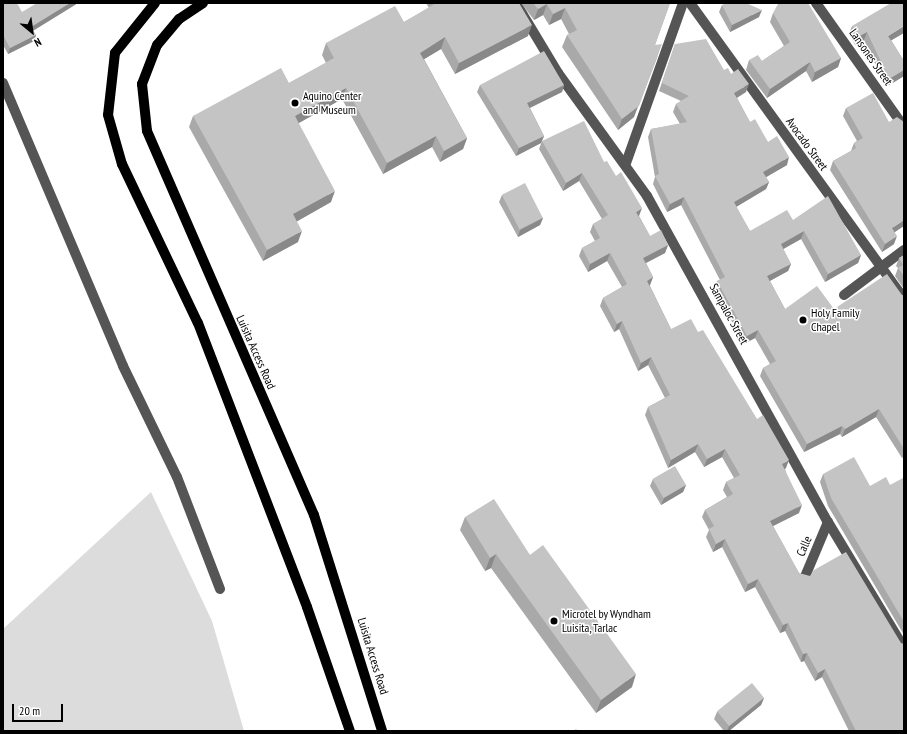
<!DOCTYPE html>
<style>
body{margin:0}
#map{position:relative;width:907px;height:734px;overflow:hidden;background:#fff;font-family:"PT Sans Narrow",sans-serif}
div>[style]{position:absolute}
.green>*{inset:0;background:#dcdcdc}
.minor>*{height:10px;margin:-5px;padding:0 5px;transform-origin:5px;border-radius:5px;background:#555}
.major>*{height:10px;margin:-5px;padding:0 5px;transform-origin:5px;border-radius:5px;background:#000}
.wall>*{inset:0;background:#a9a9a9}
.shaded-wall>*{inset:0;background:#898989}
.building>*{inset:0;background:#c4c4c4;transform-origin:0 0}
.dots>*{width:11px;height:11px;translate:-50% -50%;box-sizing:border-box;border:2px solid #fff;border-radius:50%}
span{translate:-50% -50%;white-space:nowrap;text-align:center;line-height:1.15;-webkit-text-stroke:3px #fff;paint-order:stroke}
.street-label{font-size:12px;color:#000}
.poi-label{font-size:12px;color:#000}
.left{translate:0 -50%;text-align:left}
.frame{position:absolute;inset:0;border:4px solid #000;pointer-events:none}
.north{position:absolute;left:12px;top:12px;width:40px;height:40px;-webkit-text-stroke:3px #fff;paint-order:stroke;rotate:151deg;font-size:11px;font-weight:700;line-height:16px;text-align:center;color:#000}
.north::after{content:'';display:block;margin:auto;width:14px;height:18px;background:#000;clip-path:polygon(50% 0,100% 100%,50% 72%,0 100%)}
.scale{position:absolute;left:12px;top:704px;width:51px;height:18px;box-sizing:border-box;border:2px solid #000;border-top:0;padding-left:5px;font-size:12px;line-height:14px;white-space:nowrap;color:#000;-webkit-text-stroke:3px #fff;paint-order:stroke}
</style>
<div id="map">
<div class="green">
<i style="clip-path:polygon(151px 492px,212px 621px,244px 731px,3px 731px,3px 629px)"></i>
</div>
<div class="minor">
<i style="left:516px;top:3px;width:82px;rotate:59deg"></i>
<i style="left:558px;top:73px;width:152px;rotate:54.1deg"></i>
<i style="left:647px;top:196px;width:373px;rotate:61deg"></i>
<i style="left:828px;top:522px;width:147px;rotate:58.9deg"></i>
<i style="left:690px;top:3px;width:365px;rotate:54.1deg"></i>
<i style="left:816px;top:3px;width:152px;rotate:54.6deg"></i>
<i style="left:3px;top:83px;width:307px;rotate:67deg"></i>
<i style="left:123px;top:366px;width:123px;rotate:64.1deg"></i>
<i style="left:177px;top:477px;width:120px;rotate:69deg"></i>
<i style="left:626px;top:163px;width:170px;rotate:-70.4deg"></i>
<i style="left:844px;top:295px;width:75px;rotate:-36.9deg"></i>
<i style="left:804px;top:579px;width:62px;rotate:-67.2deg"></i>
</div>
<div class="major">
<i style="left:155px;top:3px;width:64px;rotate:128.7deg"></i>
<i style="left:115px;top:53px;width:62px;rotate:96.4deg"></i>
<i style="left:108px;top:115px;width:51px;rotate:74.1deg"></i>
<i style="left:122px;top:164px;width:176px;rotate:64.5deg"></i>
<i style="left:198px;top:323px;width:304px;rotate:69deg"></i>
<i style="left:307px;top:607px;width:131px;rotate:70.9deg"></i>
<i style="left:203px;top:3px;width:29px;rotate:146deg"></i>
<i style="left:179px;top:19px;width:34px;rotate:130deg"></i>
<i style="left:157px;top:45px;width:42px;rotate:111deg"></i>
<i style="left:142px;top:84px;width:47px;rotate:83.9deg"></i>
<i style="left:147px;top:131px;width:419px;rotate:66.5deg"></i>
<i style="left:314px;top:515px;width:226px;rotate:72.5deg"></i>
</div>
<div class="wall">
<i style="clip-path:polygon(78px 3px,33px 31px,36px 35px,34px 41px,8px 54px,3px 45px,3px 4px,22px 12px)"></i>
<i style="clip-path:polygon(426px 3px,519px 3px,528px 36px,455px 74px,441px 49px,424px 59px,467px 138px,463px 149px,440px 162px,432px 147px,383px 174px,342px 99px,298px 123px,331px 202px,297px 221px,298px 242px,263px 261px,189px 127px,193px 116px,289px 83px,326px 63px,322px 55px,326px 43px,404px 22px,429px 8px)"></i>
<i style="clip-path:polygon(521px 3px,670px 3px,655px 45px,634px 117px,618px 130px,562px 47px,567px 35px,569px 34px,561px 19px,549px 25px,543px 15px,534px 20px)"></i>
<i style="clip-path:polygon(722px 5px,759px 17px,730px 32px,719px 12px)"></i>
<i style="clip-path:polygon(773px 13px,841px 58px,838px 67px,812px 82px,806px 71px,767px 98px,746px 70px,749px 60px,762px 61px,784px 46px,770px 22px)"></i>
<i style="clip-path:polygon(852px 26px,891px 40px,904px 61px,904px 76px,886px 87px,864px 40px,855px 45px,849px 34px)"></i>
<i style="clip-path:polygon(675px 44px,731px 74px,746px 92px,737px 98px,750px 122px,768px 142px,787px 165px,766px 177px,769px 182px,766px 189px,736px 207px,750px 231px,793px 220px,861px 255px,858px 263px,825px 282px,801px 239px,783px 249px,791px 264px,788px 271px,770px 281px,785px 309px,834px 309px,902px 295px,904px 296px,904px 457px,902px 458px,876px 417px,842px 437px,840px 434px,804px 452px,760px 376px,763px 368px,770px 364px,755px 338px,744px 344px,714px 289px,717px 281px,720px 280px,681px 205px,667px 212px,653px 184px,655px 177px,648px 137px,651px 129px,680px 124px,673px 112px,676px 104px,681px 101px,659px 91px)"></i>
<i style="clip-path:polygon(480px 85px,564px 85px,562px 92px,530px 108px,544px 136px,541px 143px,516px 156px,477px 92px)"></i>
<i style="clip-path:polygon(846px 108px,889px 122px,894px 232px,894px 244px,882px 252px,830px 170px,833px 161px,851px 151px,854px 143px,857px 141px,843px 116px)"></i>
<i style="clip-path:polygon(542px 141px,604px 162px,639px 216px,650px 236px,668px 245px,665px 253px,646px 263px,653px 277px,650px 285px,650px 286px,671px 329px,698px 332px,786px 468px,785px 469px,799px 513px,773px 526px,799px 573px,901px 643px,904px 731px,849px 731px,822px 677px,815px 681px,804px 661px,801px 662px,785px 631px,780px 633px,755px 587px,745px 592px,722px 547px,713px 552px,706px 537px,709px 530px,702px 517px,705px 510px,727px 497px,723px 490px,726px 482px,734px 478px,722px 457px,704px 467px,695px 452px,668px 468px,645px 415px,648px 407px,665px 398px,648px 365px,638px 371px,619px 329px,614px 332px,600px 306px,603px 298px,622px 287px,607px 261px,588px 272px,579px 256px,582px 248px,595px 241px,590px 232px,593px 224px,602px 219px,579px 181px,563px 191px,539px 149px)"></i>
<i style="clip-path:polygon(502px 195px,543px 218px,540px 225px,518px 237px,499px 202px)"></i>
<i style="clip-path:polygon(904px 255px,904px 289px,895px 276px,898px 268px,896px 266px,899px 258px)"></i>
<i style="clip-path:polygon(823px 474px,870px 486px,890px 485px,904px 481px,904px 635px,828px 506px,820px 482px)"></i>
<i style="clip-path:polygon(653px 479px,686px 485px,683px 492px,661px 505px,650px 486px)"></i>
<i style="clip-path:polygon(465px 517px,530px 555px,632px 687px,596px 713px,491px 568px,485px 571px,460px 530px)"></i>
<i style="clip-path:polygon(764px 698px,761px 705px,729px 731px,724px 731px,714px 719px,717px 712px)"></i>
</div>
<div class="shaded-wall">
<i style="clip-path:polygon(70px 3px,78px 3px,29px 33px,31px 27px)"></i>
<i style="clip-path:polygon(547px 4px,543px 15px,534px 20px,538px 9px)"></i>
<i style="clip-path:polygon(565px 8px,561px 19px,549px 25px,553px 14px)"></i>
<i style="clip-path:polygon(762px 10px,759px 17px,730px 32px,732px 25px)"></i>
<i style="clip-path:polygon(532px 25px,528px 36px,455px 74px,459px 63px)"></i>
<i style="clip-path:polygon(904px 26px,904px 33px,885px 44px,888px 36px)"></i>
<i style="clip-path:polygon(867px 32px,864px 40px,855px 45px,858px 37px)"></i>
<i style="clip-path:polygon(36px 35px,34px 41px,8px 54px,10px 48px)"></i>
<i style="clip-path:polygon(445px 37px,441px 49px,416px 64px,420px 53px)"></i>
<i style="clip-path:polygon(658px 55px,634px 117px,618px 130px,622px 119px)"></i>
<i style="clip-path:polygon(841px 58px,838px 67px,812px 82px,815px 72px)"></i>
<i style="clip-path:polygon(810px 62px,806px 71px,767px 98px,770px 89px)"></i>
<i style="clip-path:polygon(904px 70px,904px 76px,886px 87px,889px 79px)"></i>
<i style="clip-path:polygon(749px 84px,746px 92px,731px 101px,734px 93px)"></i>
<i style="clip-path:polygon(564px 85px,562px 92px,525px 110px,527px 103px)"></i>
<i style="clip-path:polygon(346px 88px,342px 99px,290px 128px,295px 116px)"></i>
<i style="clip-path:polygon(436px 136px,432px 147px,383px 174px,387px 163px)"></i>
<i style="clip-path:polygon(544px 136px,541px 143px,516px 156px,519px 148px)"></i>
<i style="clip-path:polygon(467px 138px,463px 149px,440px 162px,444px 151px)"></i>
<i style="clip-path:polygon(789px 157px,787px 165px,761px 180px,763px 172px)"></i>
<i style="clip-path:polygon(582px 173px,579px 181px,563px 191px,566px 183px)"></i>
<i style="clip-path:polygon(769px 182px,766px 189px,731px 210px,734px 202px)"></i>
<i style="clip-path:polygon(335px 191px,331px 202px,289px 226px,293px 214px)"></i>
<i style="clip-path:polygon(684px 197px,681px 205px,667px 212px,670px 204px)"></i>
<i style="clip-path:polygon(642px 208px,639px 216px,633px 220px,636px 212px)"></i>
<i style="clip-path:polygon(543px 218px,540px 225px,518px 237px,520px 230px)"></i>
<i style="clip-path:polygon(904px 220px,904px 226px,889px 236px,892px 228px)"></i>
<i style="clip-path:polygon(302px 231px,298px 242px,263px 261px,267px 250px)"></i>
<i style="clip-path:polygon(804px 231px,801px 239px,778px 252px,781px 244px)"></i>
<i style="clip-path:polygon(897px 236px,894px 244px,882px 252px,885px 244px)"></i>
<i style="clip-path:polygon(668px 245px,665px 253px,640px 266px,643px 258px)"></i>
<i style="clip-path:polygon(610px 253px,607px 261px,588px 272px,590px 264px)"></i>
<i style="clip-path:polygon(861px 255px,858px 263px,825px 282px,828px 274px)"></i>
<i style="clip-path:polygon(791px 264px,788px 271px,764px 284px,767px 276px)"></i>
<i style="clip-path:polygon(653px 277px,650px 285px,644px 289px,647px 281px)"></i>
<i style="clip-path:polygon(622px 321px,619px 329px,614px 332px,617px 324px)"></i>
<i style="clip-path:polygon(758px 330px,755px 338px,744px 344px,747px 336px)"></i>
<i style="clip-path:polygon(651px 357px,648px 365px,638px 371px,641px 363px)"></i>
<i style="clip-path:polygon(879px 409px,876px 417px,842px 437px,845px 429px)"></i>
<i style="clip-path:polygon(842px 426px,840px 434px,804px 452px,807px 444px)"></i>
<i style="clip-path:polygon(698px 444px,695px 452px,668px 468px,671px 460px)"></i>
<i style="clip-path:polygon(725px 449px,722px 457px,704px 467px,707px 459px)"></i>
<i style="clip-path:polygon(789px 460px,786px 468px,779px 472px,782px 464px)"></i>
<i style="clip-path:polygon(686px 485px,683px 492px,661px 505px,664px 498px)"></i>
<i style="clip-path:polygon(802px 505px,799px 513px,767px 529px,770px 521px)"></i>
<i style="clip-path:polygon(725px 539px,722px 547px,713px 552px,716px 544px)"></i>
<i style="clip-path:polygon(496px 554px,491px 568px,485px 571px,490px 558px)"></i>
<i style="clip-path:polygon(758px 579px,755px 587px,745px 592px,748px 584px)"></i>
<i style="clip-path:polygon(788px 623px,785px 631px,780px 633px,783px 625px)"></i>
<i style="clip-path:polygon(807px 653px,804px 661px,801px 662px,803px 654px)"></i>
<i style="clip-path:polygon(825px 669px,822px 677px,815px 681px,818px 673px)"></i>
<i style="clip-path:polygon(636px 674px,632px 687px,596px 713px,601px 700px)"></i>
<i style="clip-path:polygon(764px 698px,761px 705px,729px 731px,727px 731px,729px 726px)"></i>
</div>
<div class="building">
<i style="clip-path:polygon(5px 3px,17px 3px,22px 12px,37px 3px,70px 3px,31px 27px,36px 35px,10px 48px,3px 35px,3px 4px)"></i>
<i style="clip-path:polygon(436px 3px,519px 3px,532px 25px,459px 63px,445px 37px,420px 53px,467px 138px,444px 151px,436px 136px,387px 163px,346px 88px,295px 116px,335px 191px,293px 214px,302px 231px,267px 250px,193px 116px,281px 68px,289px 83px,334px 58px,326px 43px,395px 6px,404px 22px)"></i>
<i style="clip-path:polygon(533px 3px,670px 3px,655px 45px,662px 44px,639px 106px,622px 119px,567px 35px,577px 30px,565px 8px,553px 14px,547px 4px,538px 9px)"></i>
<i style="clip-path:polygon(726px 3px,746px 3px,762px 10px,732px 25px,722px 5px)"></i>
<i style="clip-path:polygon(781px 3px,808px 3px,841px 58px,815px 72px,810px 62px,770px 89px,749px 60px,758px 55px,762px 61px,790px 42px,773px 13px,778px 4px)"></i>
<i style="clip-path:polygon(891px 3px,904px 3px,904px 26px,888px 36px,904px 61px,904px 70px,889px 79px,867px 32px,858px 37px,852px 26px)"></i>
<i style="clip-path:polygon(706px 39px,724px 70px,728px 68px,731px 74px,738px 69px,749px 84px,734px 93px,750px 122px,755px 119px,768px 142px,777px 136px,789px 157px,763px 172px,769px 182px,734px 202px,750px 231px,787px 210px,793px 220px,828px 196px,861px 255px,828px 274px,804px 231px,781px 244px,791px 264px,767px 276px,785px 309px,817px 286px,834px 309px,887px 274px,902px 295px,904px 296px,904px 449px,879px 409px,845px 429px,842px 426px,807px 444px,763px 368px,776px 361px,758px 330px,747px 336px,717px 281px,725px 277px,684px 197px,670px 204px,655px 176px,659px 174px,651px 129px,687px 122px,676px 104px,689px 96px,662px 83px,675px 44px)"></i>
<i style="clip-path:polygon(544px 51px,564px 85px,527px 103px,544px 136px,519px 148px,480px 85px)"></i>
<i style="clip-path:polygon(873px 93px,889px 122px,897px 117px,904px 122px,904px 220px,892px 228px,897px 236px,885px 244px,833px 161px,856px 148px,854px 143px,863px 138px,846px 108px)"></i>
<i style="clip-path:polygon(584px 121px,604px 162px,607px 161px,616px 176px,621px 172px,642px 208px,636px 212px,650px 236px,661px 230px,668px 245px,643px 258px,653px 277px,647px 281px,671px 329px,691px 319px,698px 332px,703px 330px,757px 419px,763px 415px,789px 460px,782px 464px,802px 505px,770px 521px,799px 573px,810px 576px,814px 570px,846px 552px,901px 643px,904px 644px,904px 731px,856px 731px,825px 669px,818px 673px,807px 653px,803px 654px,788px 623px,783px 625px,758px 579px,748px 584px,725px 539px,716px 544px,709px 529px,714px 526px,705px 510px,733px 494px,726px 482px,740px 475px,725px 449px,707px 459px,698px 444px,671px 460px,648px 407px,670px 395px,651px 357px,641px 363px,622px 321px,617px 324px,603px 298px,627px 284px,610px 253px,590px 264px,582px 248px,600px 238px,593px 224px,608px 215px,582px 173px,566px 183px,542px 141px)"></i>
<i style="left:525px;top:183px;width:39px;height:26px;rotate:63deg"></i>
<i style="clip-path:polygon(904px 255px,904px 276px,898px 268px,903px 265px,899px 258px)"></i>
<i style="clip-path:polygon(854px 457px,870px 486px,886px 477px,890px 485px,903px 478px,904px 481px,904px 622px,831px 498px,823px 474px)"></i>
<i style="left:675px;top:466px;width:22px;height:26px;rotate:60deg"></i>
<i style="clip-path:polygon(494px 499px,530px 555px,543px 545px,636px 674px,601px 700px,496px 554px,490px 558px,465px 517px)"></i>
<i style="left:752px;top:683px;width:19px;height:45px;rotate:51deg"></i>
<i style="clip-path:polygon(576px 729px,578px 731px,573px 731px)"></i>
</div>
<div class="dots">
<i style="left:295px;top:103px;background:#000"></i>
<i style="left:803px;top:320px;background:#000"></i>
<i style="left:554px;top:621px;background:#000"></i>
</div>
<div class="street-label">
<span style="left:871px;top:57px;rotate:55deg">Lansones Street</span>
<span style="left:807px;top:144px;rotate:54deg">Avocado Street</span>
<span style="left:729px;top:314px;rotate:61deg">Sampaloc Street</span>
<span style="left:256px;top:352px;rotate:66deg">Luisita Access Road</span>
<span style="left:804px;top:546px;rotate:-67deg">Calle</span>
<span style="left:373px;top:656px;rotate:73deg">Luisita Access Road</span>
</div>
<div class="poi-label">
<span class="left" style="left:303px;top:103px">Aquino Center<br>and Museum</span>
<span class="left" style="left:811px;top:320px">Holy Family<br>Chapel</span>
<span class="left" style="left:562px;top:621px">Microtel by Wyndham<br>Luisita, Tarlac</span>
</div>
<div class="frame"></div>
<div class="north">N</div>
<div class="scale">20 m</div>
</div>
